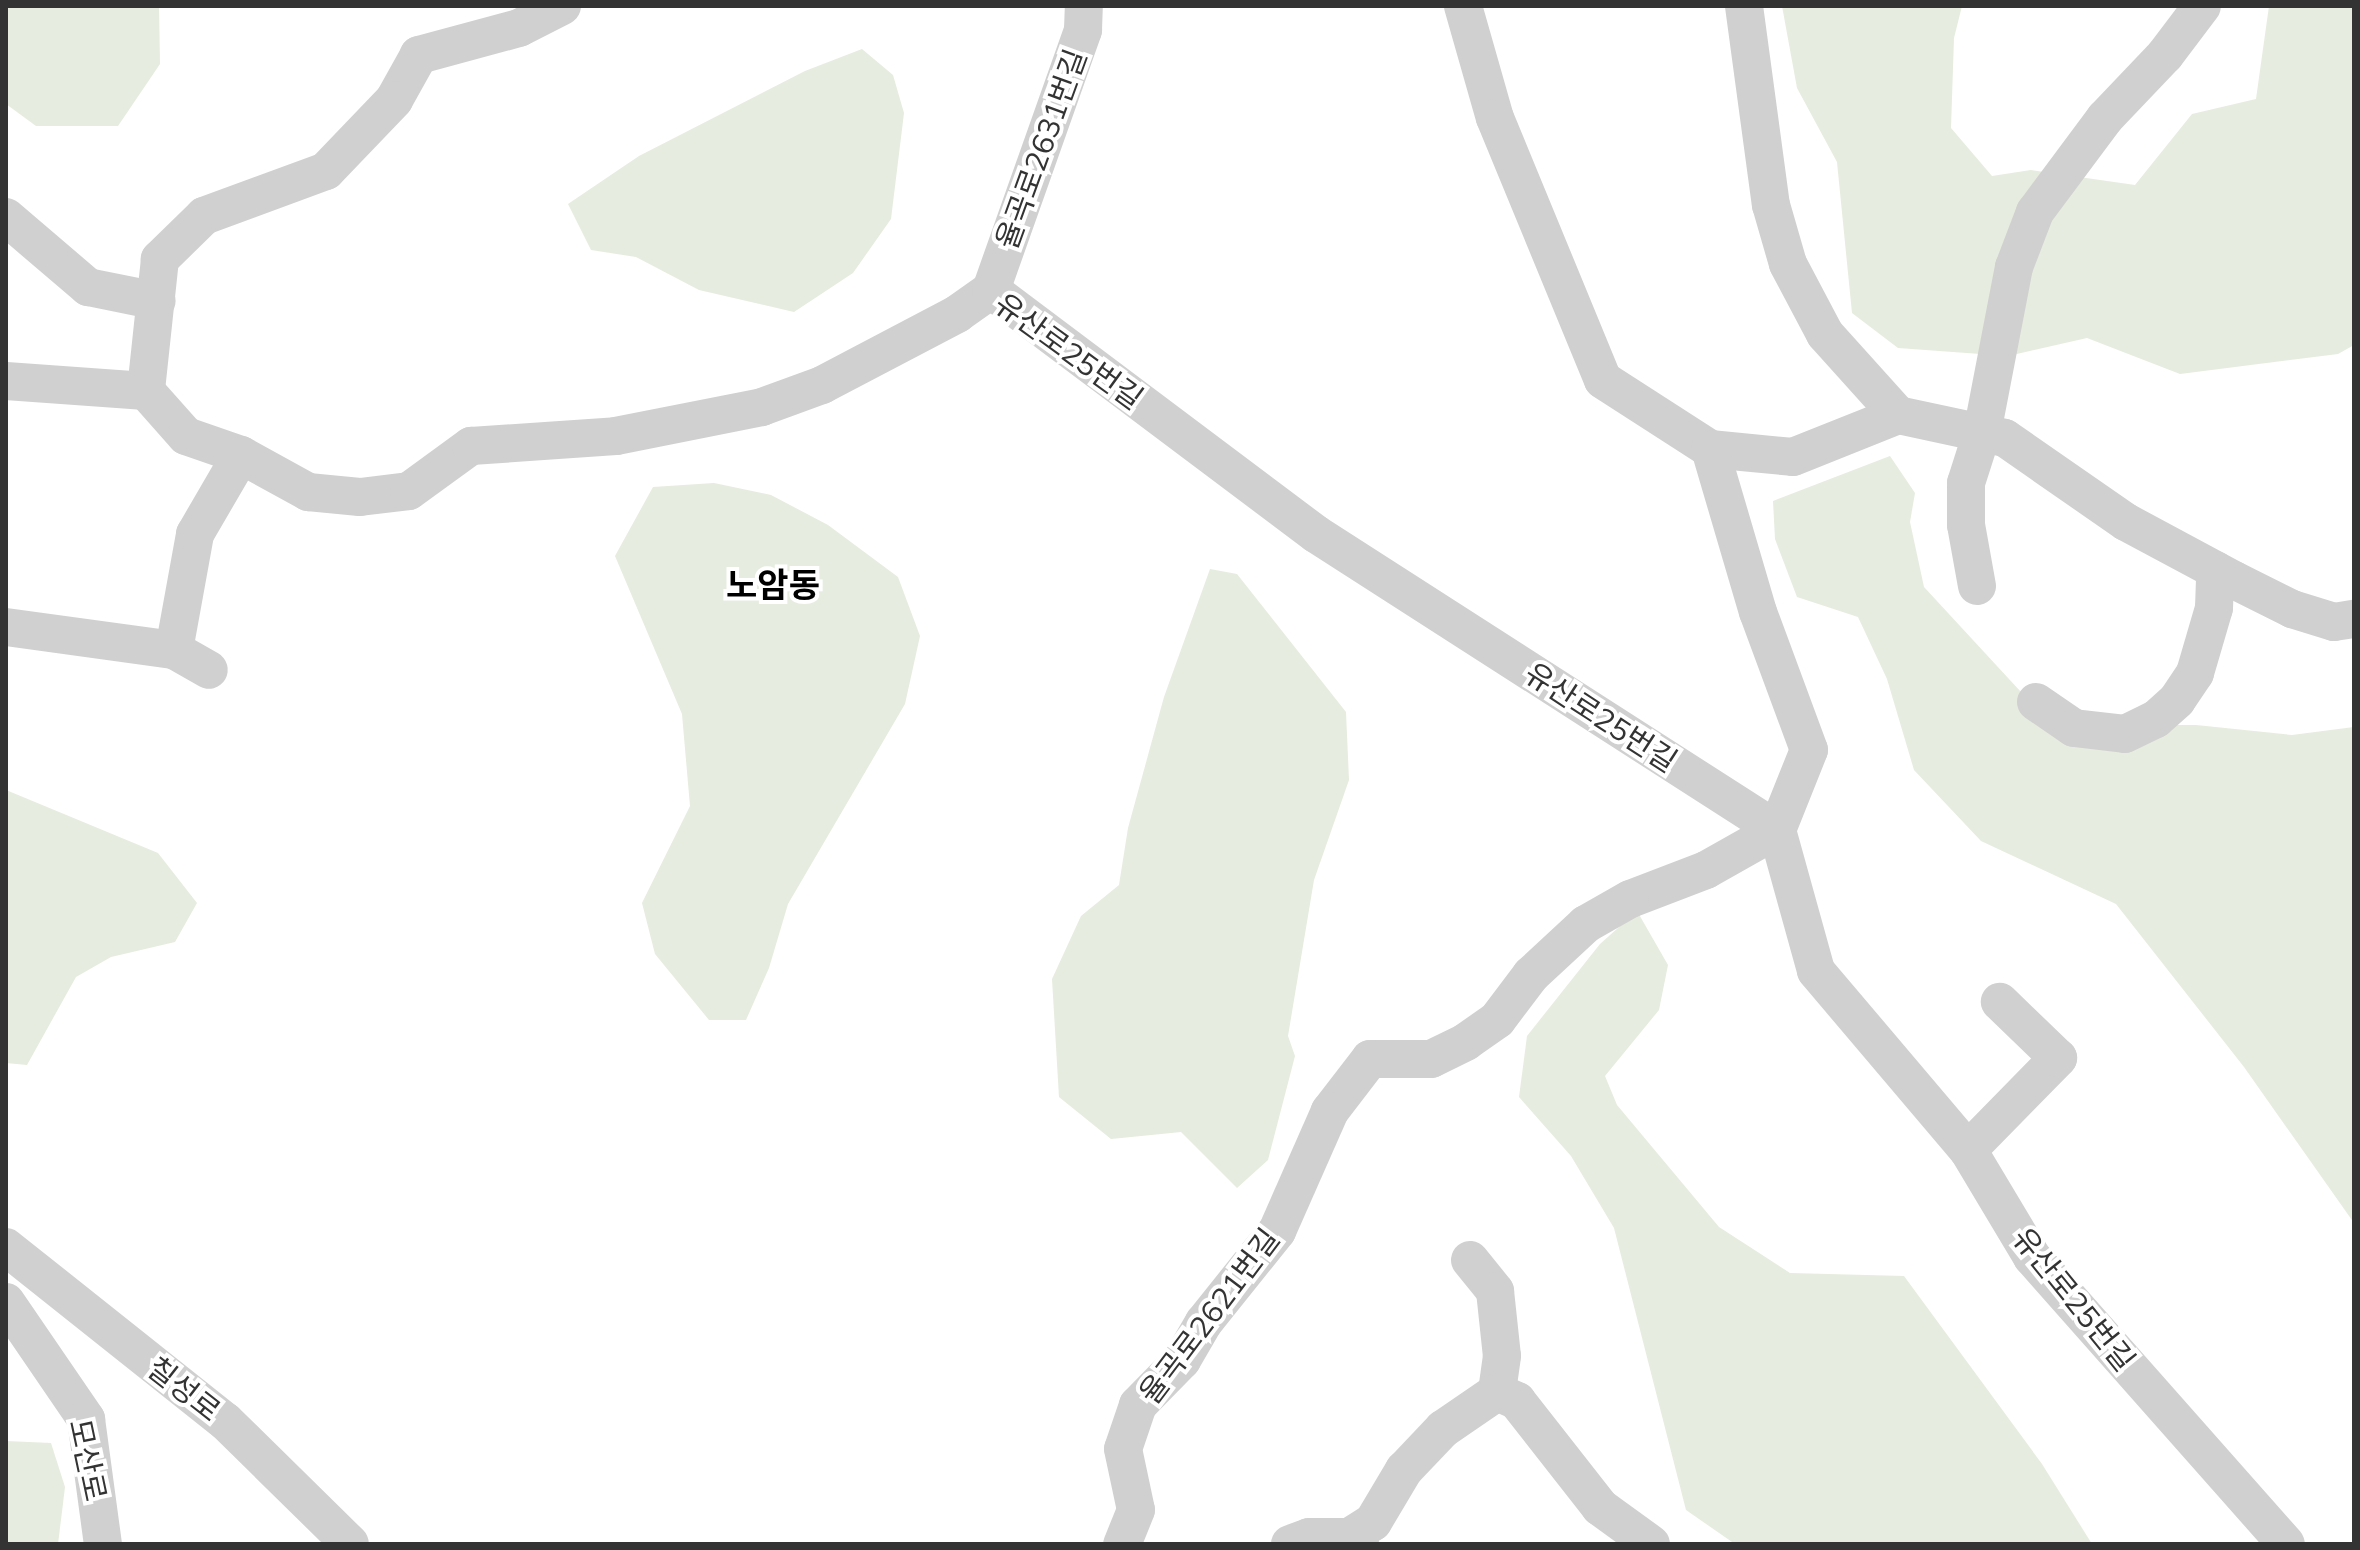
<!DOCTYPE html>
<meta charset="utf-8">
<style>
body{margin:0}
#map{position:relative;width:2360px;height:1550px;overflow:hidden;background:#fff;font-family:Mulish,"Noto Sans KR",sans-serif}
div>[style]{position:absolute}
.green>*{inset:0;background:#e6ecdf}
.minor>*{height:38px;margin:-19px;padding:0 19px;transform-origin:19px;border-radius:19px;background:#d0d0d0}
span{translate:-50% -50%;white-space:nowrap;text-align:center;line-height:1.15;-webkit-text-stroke:8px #fff;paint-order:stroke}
.street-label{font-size:30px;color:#333}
.quarter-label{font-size:34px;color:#000;font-weight:700}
.frame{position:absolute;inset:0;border:8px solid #333;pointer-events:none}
</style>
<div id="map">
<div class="green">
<i style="clip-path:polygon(6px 6px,159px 6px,160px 64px,118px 126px,36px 126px,6px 104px)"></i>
<i style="clip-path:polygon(1782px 6px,1962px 6px,1954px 38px,1951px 128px,1992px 176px,2031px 170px,2135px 185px,2192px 114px,2256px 99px,2269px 6px,2354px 6px,2354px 345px,2338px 354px,2180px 374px,2087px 338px,2008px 356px,1898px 348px,1852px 313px,1837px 162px,1797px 88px)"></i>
<i style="clip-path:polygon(862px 49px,893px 75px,904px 113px,891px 219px,853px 273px,794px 312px,699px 290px,636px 257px,591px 250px,568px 204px,639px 156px,805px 71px)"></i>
<i style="clip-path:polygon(1890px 456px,1915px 493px,1910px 522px,1924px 587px,2033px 705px,2088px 725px,2196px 725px,2292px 735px,2354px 727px,2354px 1223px,2244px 1067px,2116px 904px,1981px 841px,1914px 770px,1887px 679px,1858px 617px,1797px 597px,1775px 539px,1773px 501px)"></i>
<i style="clip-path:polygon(714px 483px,771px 495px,828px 525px,898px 577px,920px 636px,905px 704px,788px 904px,769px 968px,746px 1020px,709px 1020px,655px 954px,642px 903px,690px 806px,682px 714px,615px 556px,653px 487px)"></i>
<i style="clip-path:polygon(1210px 569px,1237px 574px,1346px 712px,1349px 780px,1314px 880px,1288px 1036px,1295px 1056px,1268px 1160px,1237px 1188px,1181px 1132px,1111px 1139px,1059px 1097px,1052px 979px,1081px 916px,1119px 885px,1128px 828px,1164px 697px)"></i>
<i style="clip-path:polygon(6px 790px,158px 853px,197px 903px,175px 942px,111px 957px,76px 977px,27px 1065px,6px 1063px)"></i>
<i style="clip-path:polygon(1637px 911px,1668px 965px,1659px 1010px,1605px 1076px,1617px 1105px,1719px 1227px,1790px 1273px,1904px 1276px,2042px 1464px,2092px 1544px,1735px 1544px,1686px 1510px,1614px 1228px,1571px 1156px,1519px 1097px,1527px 1036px,1600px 944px)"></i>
<i style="clip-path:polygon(6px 1441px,51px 1443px,65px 1487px,58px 1544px,6px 1544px)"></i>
</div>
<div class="minor">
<i style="left:562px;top:6px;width:48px;rotate:152.9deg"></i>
<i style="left:519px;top:28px;width:104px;rotate:164.9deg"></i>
<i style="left:419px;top:55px;width:51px;rotate:119.1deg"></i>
<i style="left:394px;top:100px;width:98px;rotate:133.8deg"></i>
<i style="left:326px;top:171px;width:130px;rotate:159.8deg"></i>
<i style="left:204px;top:216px;width:62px;rotate:135.7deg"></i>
<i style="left:160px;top:259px;width:133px;rotate:96.1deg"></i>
<i style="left:146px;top:391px;width:60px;rotate:48.4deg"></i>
<i style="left:186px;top:436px;width:58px;rotate:19.1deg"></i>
<i style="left:241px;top:455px;width:77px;rotate:28.9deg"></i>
<i style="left:308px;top:492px;width:52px;rotate:5.5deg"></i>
<i style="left:360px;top:497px;width:49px;rotate:-7deg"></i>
<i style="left:409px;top:491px;width:77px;rotate:-36deg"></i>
<i style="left:471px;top:446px;width:145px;rotate:-3.9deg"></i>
<i style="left:616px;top:436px;width:149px;rotate:-11.2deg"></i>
<i style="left:762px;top:407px;width:64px;rotate:-20.1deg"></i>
<i style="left:822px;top:385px;width:153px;rotate:-27.7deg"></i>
<i style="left:957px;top:314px;width:42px;rotate:-35.2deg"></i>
<i style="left:1463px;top:6px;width:116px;rotate:74.1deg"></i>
<i style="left:1495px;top:118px;width:283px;rotate:67.6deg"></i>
<i style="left:1603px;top:380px;width:127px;rotate:32.8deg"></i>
<i style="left:1710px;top:449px;width:83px;rotate:5.5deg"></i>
<i style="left:1793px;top:457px;width:113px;rotate:-21.8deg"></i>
<i style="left:1898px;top:415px;width:109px;rotate:12.1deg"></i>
<i style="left:2005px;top:438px;width:147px;rotate:34.8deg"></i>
<i style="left:2126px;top:522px;width:123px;rotate:28.2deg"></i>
<i style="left:2234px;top:580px;width:65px;rotate:26.6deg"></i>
<i style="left:2292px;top:609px;width:44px;rotate:17.2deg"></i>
<i style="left:2334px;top:622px;width:20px;rotate:-9deg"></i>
<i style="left:1744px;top:6px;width:201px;rotate:82.3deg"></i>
<i style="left:1771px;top:205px;width:61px;rotate:73.9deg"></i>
<i style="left:1788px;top:264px;width:79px;rotate:62.1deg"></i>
<i style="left:1825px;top:334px;width:109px;rotate:48deg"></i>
<i style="left:6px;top:217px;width:108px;rotate:40.5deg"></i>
<i style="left:88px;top:287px;width:70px;rotate:11.5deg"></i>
<i style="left:991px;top:290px;width:406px;rotate:36.9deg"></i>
<i style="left:1316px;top:534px;width:548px;rotate:32.7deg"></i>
<i style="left:1777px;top:830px;width:81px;rotate:150.6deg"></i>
<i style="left:1706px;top:870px;width:81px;rotate:159.1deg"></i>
<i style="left:1630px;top:899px;width:51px;rotate:150.4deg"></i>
<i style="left:1586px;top:924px;width:75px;rotate:137.2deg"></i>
<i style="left:1531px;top:975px;width:56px;rotate:127.1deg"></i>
<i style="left:1497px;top:1020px;width:38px;rotate:145deg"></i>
<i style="left:1466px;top:1042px;width:39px;rotate:154deg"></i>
<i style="left:1431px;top:1059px;width:61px;rotate:180deg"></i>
<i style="left:1370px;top:1059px;width:66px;rotate:127.6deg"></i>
<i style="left:1330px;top:1111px;width:131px;rotate:113.8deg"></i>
<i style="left:1277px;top:1231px;width:117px;rotate:128.7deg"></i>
<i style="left:1204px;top:1322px;width:44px;rotate:120.1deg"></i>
<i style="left:1182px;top:1360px;width:63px;rotate:134.4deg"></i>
<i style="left:1138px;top:1405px;width:46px;rotate:108.8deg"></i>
<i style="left:1123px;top:1449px;width:62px;rotate:78deg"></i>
<i style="left:1136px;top:1510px;width:37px;rotate:112deg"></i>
<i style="left:991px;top:290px;width:276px;rotate:-70.5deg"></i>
<i style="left:1083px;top:30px;width:24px;rotate:-88deg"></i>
<i style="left:6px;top:381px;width:140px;rotate:4.1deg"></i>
<i style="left:1710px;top:449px;width:170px;rotate:73.6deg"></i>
<i style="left:1758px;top:612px;width:147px;rotate:69.7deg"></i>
<i style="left:1809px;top:750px;width:86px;rotate:111.8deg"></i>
<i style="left:1777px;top:830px;width:146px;rotate:74.5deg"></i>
<i style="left:1816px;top:971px;width:235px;rotate:49.7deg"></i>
<i style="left:1968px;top:1150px;width:125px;rotate:59.1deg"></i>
<i style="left:2032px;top:1257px;width:383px;rotate:48.5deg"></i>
<i style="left:1977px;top:586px;width:62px;rotate:-100.2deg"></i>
<i style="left:1966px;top:525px;width:42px;rotate:-90deg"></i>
<i style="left:1966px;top:483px;width:52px;rotate:-72.3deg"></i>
<i style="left:1982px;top:433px;width:169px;rotate:-79.1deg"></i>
<i style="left:2014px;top:267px;width:59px;rotate:-69.1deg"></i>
<i style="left:2035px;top:212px;width:117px;rotate:-53.3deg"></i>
<i style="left:2105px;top:118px;width:87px;rotate:-46.4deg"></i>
<i style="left:2165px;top:55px;width:61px;rotate:-52.9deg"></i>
<i style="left:6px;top:627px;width:170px;rotate:7.8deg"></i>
<i style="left:174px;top:650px;width:40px;rotate:29.7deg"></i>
<i style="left:174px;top:650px;width:118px;rotate:-79.7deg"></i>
<i style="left:195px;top:534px;width:91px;rotate:-59.8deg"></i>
<i style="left:2036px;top:702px;width:46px;rotate:34.4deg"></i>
<i style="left:2074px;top:728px;width:51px;rotate:6.7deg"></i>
<i style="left:2125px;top:734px;width:34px;rotate:-26deg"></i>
<i style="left:2156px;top:719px;width:28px;rotate:-42deg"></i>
<i style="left:2177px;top:700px;width:32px;rotate:-56deg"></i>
<i style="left:2195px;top:673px;width:68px;rotate:-73.7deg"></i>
<i style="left:2214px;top:608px;width:38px;rotate:-88deg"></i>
<i style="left:1968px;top:1150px;width:129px;rotate:-45.6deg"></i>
<i style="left:2058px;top:1058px;width:81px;rotate:-136deg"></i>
<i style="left:6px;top:1247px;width:280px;rotate:38.5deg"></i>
<i style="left:225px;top:1421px;width:175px;rotate:44.5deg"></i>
<i style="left:1470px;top:1260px;width:40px;rotate:51deg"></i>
<i style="left:1495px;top:1291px;width:65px;rotate:83.9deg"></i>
<i style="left:1502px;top:1356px;width:36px;rotate:98deg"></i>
<i style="left:6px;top:1302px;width:142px;rotate:55.6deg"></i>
<i style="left:86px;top:1419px;width:126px;rotate:82.3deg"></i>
<i style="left:1349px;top:1537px;width:28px;rotate:-32deg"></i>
<i style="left:1373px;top:1522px;width:61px;rotate:-59.2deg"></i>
<i style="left:1404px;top:1470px;width:57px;rotate:-46.4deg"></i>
<i style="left:1443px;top:1429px;width:65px;rotate:-34.4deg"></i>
<i style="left:1497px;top:1392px;width:22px;rotate:24deg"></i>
<i style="left:1517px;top:1401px;width:135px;rotate:51.9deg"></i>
<i style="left:1600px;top:1507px;width:63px;rotate:36deg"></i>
<i style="left:1290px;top:1544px;width:20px;rotate:-20deg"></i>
<i style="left:1309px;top:1537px;width:40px"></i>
<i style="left:1349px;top:1537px;width:13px;rotate:32deg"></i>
</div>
<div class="street-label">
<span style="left:1041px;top:149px;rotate:-70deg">율곡로2631번길</span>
<span style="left:1069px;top:351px;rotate:36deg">유산로25번길</span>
<span style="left:1601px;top:717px;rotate:33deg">유산로25번길</span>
<span style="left:2074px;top:1299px;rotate:51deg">유산로25번길</span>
<span style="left:1209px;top:1316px;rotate:-53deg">율곡로2621번길</span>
<span style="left:184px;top:1389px;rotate:38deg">칠성로</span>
<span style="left:88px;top:1460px;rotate:78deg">모산로</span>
</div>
<div class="quarter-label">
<span style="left:773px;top:585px">노암동</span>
</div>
<div class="frame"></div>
</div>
